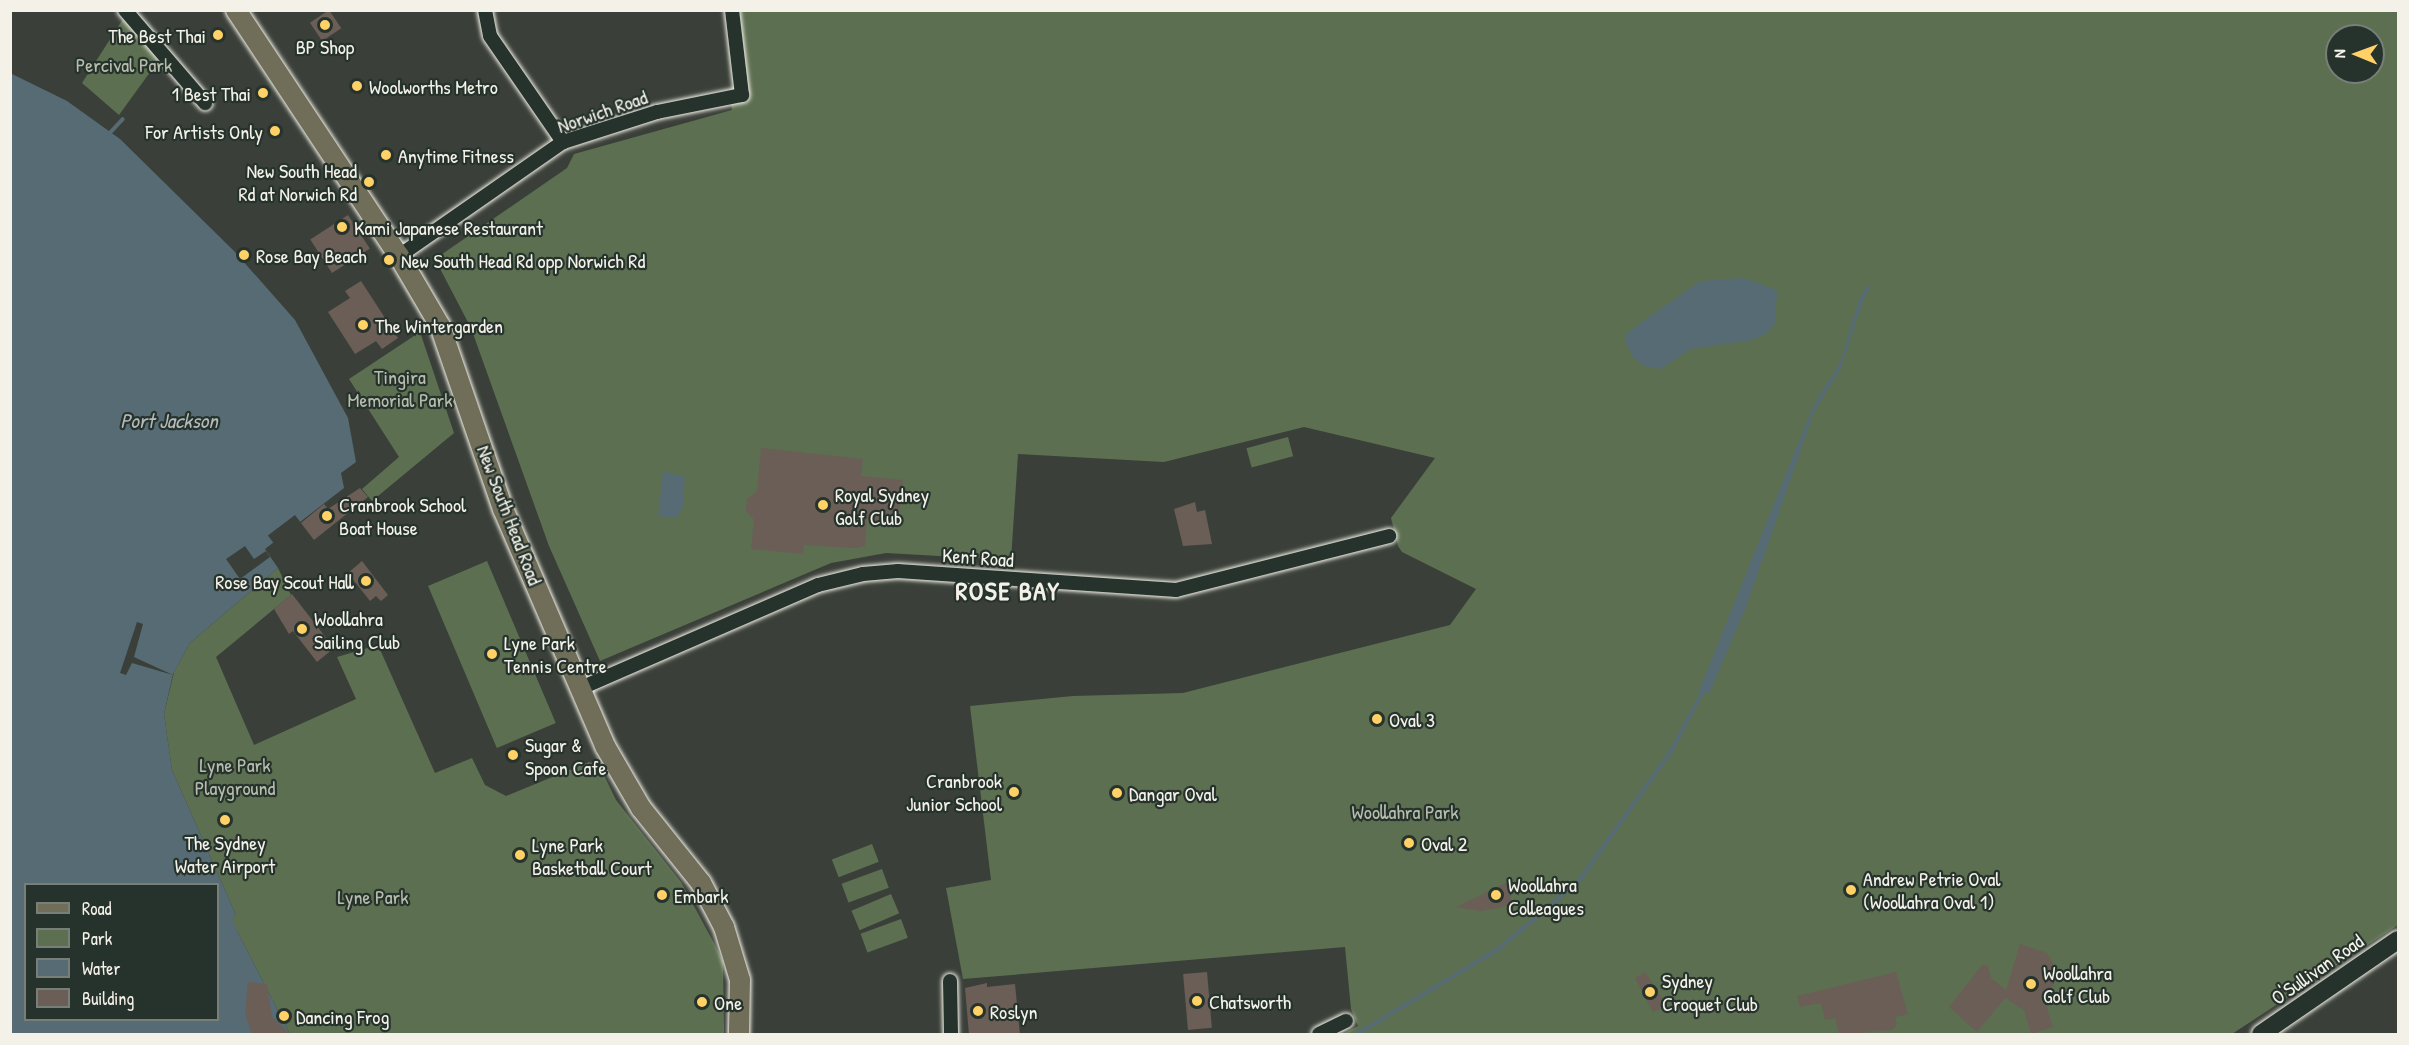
<!DOCTYPE html>
<style>
body{margin:0}
#map{position:relative;width:2409px;height:1045px;overflow:hidden;background:#3a4039;font-family:"Patrick Hand",sans-serif}
div>[style]{position:absolute}
.green>*{inset:0;background:#5d6f51;transform-origin:0 0}
.water>*{inset:0;background:#566b74}
.pier>*{inset:0;background:#3a4039;transform-origin:0 0}
.stream>*{height:4px;margin:-2px;padding:0 2px;transform-origin:2px;border-radius:2px;background:#566b74}
.building>*{inset:0;background:#6a5e56;transform-origin:0 0}
.roads{filter:drop-shadow(0 0 2px #f4f1e8) drop-shadow(0 0 2px #f4f1e8)}
.street>*{height:14px;margin:-7px;padding:0 7px;transform-origin:7px;border-radius:7px;background:#26332d}
.secondary>*{height:18px;margin:-9px;padding:0 9px;transform-origin:9px;border-radius:9px;background:#26332d}
.primary>*{height:20px;margin:-10px;padding:0 10px;transform-origin:10px;border-radius:10px;background:#706e59}
.dots>*{width:16px;height:16px;translate:-50% -50%;box-sizing:border-box;border:3px solid #26332d;border-radius:50%}
span{translate:-50% -50%;white-space:nowrap;text-align:center;line-height:1.15;-webkit-text-stroke:4.5px #26332d;paint-order:stroke}
.poi-label{font-size:20px;color:#f4f1e8}
.right{translate:-100% -50%;text-align:right}
.left{translate:0 -50%;text-align:left}
.park-label{font-size:20px;color:#b8bdac}
.street-label{font-size:20px;color:#f4f1e8}
.water-label{font-size:21px;color:#b5bbba;font-style:italic}
.district-label{font-size:26px;color:#f4f1e8;font-weight:700;letter-spacing:1.5px}
.frame{position:absolute;inset:0;border:12px solid #f4f1e8;pointer-events:none}
.legend{position:absolute;left:24px;top:883px;width:195px;height:138px;box-sizing:border-box;background:#26332d;border:2px solid #787f78;margin:0;padding:8px 10px;list-style:none;font-size:18px;color:#f4f1e8}
.legend li{display:flex;align-items:center;gap:12px;height:30px}
.legend b{width:30px;border:2px solid #787f78}
.north{position:absolute;left:2325px;top:24px;width:60px;height:60px;box-sizing:border-box;background:#26332d;border:2px solid #787f78;border-radius:50%;rotate:271deg;font-size:16px;font-weight:700;line-height:24px;text-align:center;color:#f4f1e8}
.north::after{content:'';display:block;margin:auto;width:21px;height:27px;background:#ffd166;clip-path:polygon(50% 0,100% 100%,50% 72%,0 100%)}
</style>
<div id="map">
<div class="green">
<i style="clip-path:polygon(evenodd,734px 11px,2398px 11px,2398px 925px,2232px 1034px,1343px 1034px,1358px 1026px,1351px 1009px,1345px 947px,963px 979px,946px 888px,991px 880px,970px 706px,1073px 696px,1183px 693px,1450px 625px,1476px 589px,1402px 552px,1398px 546px,1391px 518px,1435px 458px,1304px 427px,1164px 462px,1018px 454px,1011px 560px,886px 553px,831px 563px,600px 661px,549px 546px,471px 328px,435px 259px,567px 168px,574px 154px,732px 110px,730px 99px,746px 99px,734px 11px,2337px 36px,2373px 36px,2373px 72px,2337px 72px,2337px 36px)"></i>
<i style="clip-path:polygon(123px 19px,161px 57px,119px 115px,82px 83px)"></i>
<i style="clip-path:polygon(420px 332px,454px 433px,372px 501px,362px 489px,399px 457px,349px 379px)"></i>
<i style="left:1288px;top:437px;width:20px;height:43px;rotate:75deg"></i>
<i style="left:487px;top:561px;width:176px;height:64px;rotate:67deg"></i>
<i style="clip-path:polygon(278px 568px,291px 595px,216px 657px,254px 745px,356px 699px,337px 657px,378px 645px,435px 773px,472px 758px,485px 785px,506px 796px,589px 762px,599px 765px,616px 800px,681px 882px,715px 945px,723px 962px,724px 1034px,290px 1034px,239px 935px,231px 918px,236px 915px,172px 770px,164px 714px,174px 672px,190px 643px)"></i>
<i style="left:872px;top:844px;width:19px;height:43px;rotate:69deg"></i>
<i style="left:882px;top:869px;width:20px;height:43px;rotate:70deg"></i>
<i style="left:891px;top:894px;width:21px;height:43px;rotate:67deg"></i>
<i style="left:901px;top:919px;width:20px;height:43px;rotate:70deg"></i>
</div>
<div class="water">
<i style="clip-path:polygon(evenodd,10px 73px,67px 101px,120px 139px,234px 251px,295px 320px,348px 418px,356px 462px,341px 473px,344px 488px,265px 549px,278px 568px,190px 643px,173px 674px,164px 714px,172px 770px,236px 915px,232px 918px,239px 935px,290px 1034px,11px 1034px,10px 73px,26px 884px,218px 884px,218px 1020px,26px 1020px,26px 884px)"></i>
<i style="clip-path:polygon(1743px 278px,1777px 290px,1775px 323px,1767px 333px,1752px 340px,1690px 349px,1661px 369px,1644px 366px,1633px 357px,1625px 342px,1626px 334px,1645px 320px,1700px 281px)"></i>
<i style="clip-path:polygon(1860px 296px,1864px 298px,1841px 368px,1814px 412px,1746px 607px,1709px 694px,1699px 691px,1814px 404px,1840px 363px)"></i>
<i style="clip-path:polygon(663px 471px,685px 477px,683px 506px,677px 518px,658px 516px)"></i>
</div>
<div class="pier">
<i style="left:295px;top:515px;width:10px;height:34px;rotate:53deg"></i>
<i style="clip-path:polygon(245px 546px,254px 559px,266px 551px,270px 557px,240px 579px,226px 559px)"></i>
<i style="clip-path:polygon(137px 622px,143px 624px,134px 657px,173px 675px,132px 663px,126px 675px,120px 673px)"></i>
</div>
<div class="stream">
<i style="left:107px;top:136px;width:23px;rotate:-47deg"></i>
<i style="left:1861px;top:300px;width:14px;rotate:-60deg"></i>
<i style="left:1357px;top:1034px;width:163px;rotate:-31deg"></i>
<i style="left:1497px;top:950px;width:107px;rotate:-40.1deg"></i>
<i style="left:1579px;top:881px;width:159px;rotate:-54.7deg"></i>
<i style="left:1671px;top:751px;width:70px;rotate:-62deg"></i>
</div>
<div class="building">
<i style="left:329px;top:10px;width:22px;height:23px;rotate:56deg"></i>
<i style="left:348px;top:215px;width:40px;height:45px;rotate:57deg"></i>
<i style="clip-path:polygon(361px 281px,398px 338px,382px 349px,376px 341px,355px 354px,328px 312px,350px 298px,345px 291px)"></i>
<i style="clip-path:polygon(761px 448px,863px 459px,861px 476px,903px 480px,898px 522px,867px 519px,865px 546px,856px 548px,804px 545px,803px 554px,751px 549px,754px 520px,746px 511px,747px 499px,757px 491px)"></i>
<i style="clip-path:polygon(360px 488px,368px 497px,314px 540px,301px 523px,324px 504px,328px 509px)"></i>
<i style="clip-path:polygon(1195px 502px,1197px 512px,1205px 510px,1212px 544px,1183px 546px,1174px 509px)"></i>
<i style="clip-path:polygon(362px 561px,388px 595px,381px 601px,376px 596px,370px 601px,348px 573px)"></i>
<i style="clip-path:polygon(292px 594px,334px 648px,317px 662px,293px 631px,289px 634px,274px 609px)"></i>
<i style="clip-path:polygon(1506px 883px,1512px 902px,1504px 907px,1481px 911px,1456px 907px)"></i>
<i style="clip-path:polygon(2020px 944px,2047px 953px,2058px 972px,2046px 1005px,2053px 1027px,2031px 1034px,2024px 1010px,2005px 998px,1977px 1032px,1949px 1007px,1982px 965px,1988px 965px,1991px 978px,2006px 990px)"></i>
<i style="left:1207px;top:972px;width:56px;height:24px;rotate:85deg"></i>
<i style="clip-path:polygon(1645px 972px,1667px 1006px,1653px 1012px,1635px 978px)"></i>
<i style="clip-path:polygon(1896px 972px,1908px 1014px,1895px 1017px,1897px 1025px,1892px 1030px,1839px 1035px,1835px 1018px,1825px 1020px,1821px 1003px,1800px 1007px,1797px 996px)"></i>
<i style="clip-path:polygon(248px 982px,267px 984px,272px 1017px,291px 1035px,252px 1035px,245px 1013px)"></i>
<i style="clip-path:polygon(987px 983px,987px 987px,1015px 984px,1020px 1035px,969px 1035px,965px 988px)"></i>
</div>
<div class="roads">
<div class="street">
<i style="left:125px;top:10px;width:123px;rotate:49.3deg"></i>
<i style="left:485px;top:10px;width:26px;rotate:79deg"></i>
<i style="left:490px;top:36px;width:129px;rotate:55.4deg"></i>
<i style="left:399px;top:256px;width:200px;rotate:-34.8deg"></i>
<i style="left:563px;top:142px;width:99px;rotate:-17.7deg"></i>
<i style="left:657px;top:112px;width:87px;rotate:-11.3deg"></i>
<i style="left:742px;top:95px;width:86px;rotate:-96.7deg"></i>
<i style="left:581px;top:688px;width:258px;rotate:-23.5deg"></i>
<i style="left:818px;top:585px;width:46px;rotate:-13.7deg"></i>
<i style="left:863px;top:574px;width:35px;rotate:-5deg"></i>
<i style="left:898px;top:571px;width:279px;rotate:3.9deg"></i>
<i style="left:1176px;top:590px;width:220px;rotate:-14.2deg"></i>
<i style="left:950px;top:981px;width:53px;rotate:88.9deg"></i>
<i style="left:1319px;top:1034px;width:30px;rotate:-26deg"></i>
</div>
<div class="secondary">
<i style="left:2261px;top:1034px;width:166px;rotate:-34.5deg"></i>
</div>
<div class="primary">
<i style="left:236px;top:10px;width:295px;rotate:56.5deg"></i>
<i style="left:399px;top:256px;width:81px;rotate:59.6deg"></i>
<i style="left:440px;top:326px;width:194px;rotate:71deg"></i>
<i style="left:503px;top:509px;width:258px;rotate:66.7deg"></i>
<i style="left:605px;top:746px;width:72px;rotate:59.9deg"></i>
<i style="left:641px;top:808px;width:96px;rotate:51.3deg"></i>
<i style="left:701px;top:883px;width:50px;rotate:62.4deg"></i>
<i style="left:724px;top:927px;width:55px;rotate:73.2deg"></i>
<i style="left:740px;top:980px;width:54px;rotate:91.1deg"></i>
</div>
</div>
<div class="dots">
<i style="left:325px;top:25px;background:#ffd166"></i>
<i style="left:218px;top:35px;background:#ffd166"></i>
<i style="left:357px;top:86px;background:#ffd166"></i>
<i style="left:263px;top:93px;background:#ffd166"></i>
<i style="left:275px;top:131px;background:#ffd166"></i>
<i style="left:386px;top:155px;background:#ffd166"></i>
<i style="left:369px;top:182px;background:#ffd166"></i>
<i style="left:342px;top:227px;background:#ffd166"></i>
<i style="left:244px;top:255px;background:#ffd166"></i>
<i style="left:389px;top:260px;background:#ffd166"></i>
<i style="left:363px;top:325px;background:#ffd166"></i>
<i style="left:823px;top:505px;background:#ffd166"></i>
<i style="left:327px;top:516px;background:#ffd166"></i>
<i style="left:366px;top:581px;background:#ffd166"></i>
<i style="left:302px;top:629px;background:#ffd166"></i>
<i style="left:492px;top:654px;background:#ffd166"></i>
<i style="left:1377px;top:719px;background:#ffd166"></i>
<i style="left:513px;top:755px;background:#ffd166"></i>
<i style="left:1014px;top:792px;background:#ffd166"></i>
<i style="left:1117px;top:793px;background:#ffd166"></i>
<i style="left:225px;top:820px;background:#ffd166"></i>
<i style="left:1409px;top:843px;background:#ffd166"></i>
<i style="left:520px;top:855px;background:#ffd166"></i>
<i style="left:1851px;top:890px;background:#ffd166"></i>
<i style="left:662px;top:895px;background:#ffd166"></i>
<i style="left:1496px;top:895px;background:#ffd166"></i>
<i style="left:2031px;top:984px;background:#ffd166"></i>
<i style="left:1650px;top:992px;background:#ffd166"></i>
<i style="left:1197px;top:1001px;background:#ffd166"></i>
<i style="left:702px;top:1002px;background:#ffd166"></i>
<i style="left:978px;top:1011px;background:#ffd166"></i>
<i style="left:284px;top:1016px;background:#ffd166"></i>
</div>
<div class="poi-label">
<span class="right" style="left:206px;top:35px">The Best Thai</span>
<span style="left:325px;top:46px">BP Shop</span>
<span class="left" style="left:369px;top:86px">Woolworths Metro</span>
<span class="right" style="left:251px;top:93px">1 Best Thai</span>
<span class="right" style="left:263px;top:131px">For Artists Only</span>
<span class="left" style="left:398px;top:155px">Anytime Fitness</span>
<span class="right" style="left:357px;top:182px">New South Head<br>Rd at Norwich Rd</span>
<span class="left" style="left:354px;top:227px">Kami Japanese Restaurant</span>
<span class="left" style="left:256px;top:255px">Rose Bay Beach</span>
<span class="left" style="left:401px;top:260px">New South Head Rd opp Norwich Rd</span>
<span class="left" style="left:375px;top:325px">The Wintergarden</span>
<span class="left" style="left:835px;top:506px">Royal Sydney<br>Golf Club</span>
<span class="left" style="left:339px;top:516px">Cranbrook School<br>Boat House</span>
<span class="right" style="left:354px;top:581px">Rose Bay Scout Hall</span>
<span class="left" style="left:314px;top:630px">Woollahra<br>Sailing Club</span>
<span class="left" style="left:504px;top:654px">Lyne Park<br>Tennis Centre</span>
<span class="left" style="left:1389px;top:719px">Oval 3</span>
<span class="left" style="left:525px;top:756px">Sugar &amp;<br>Spoon Cafe</span>
<span class="right" style="left:1002px;top:792px">Cranbrook<br>Junior School</span>
<span class="left" style="left:1129px;top:793px">Dangar Oval</span>
<span style="left:225px;top:854px">The Sydney<br>Water Airport</span>
<span class="left" style="left:1421px;top:843px">Oval 2</span>
<span class="left" style="left:532px;top:856px">Lyne Park<br>Basketball Court</span>
<span class="left" style="left:1863px;top:890px">Andrew Petrie Oval<br>(Woollahra Oval 1)</span>
<span class="left" style="left:1508px;top:896px">Woollahra<br>Colleagues</span>
<span class="left" style="left:674px;top:895px">Embark</span>
<span class="left" style="left:2043px;top:984px">Woollahra<br>Golf Club</span>
<span class="left" style="left:1662px;top:992px">Sydney<br>Croquet Club</span>
<span class="left" style="left:1209px;top:1001px">Chatsworth</span>
<span class="left" style="left:714px;top:1002px">One</span>
<span class="left" style="left:990px;top:1011px">Roslyn</span>
<span class="left" style="left:296px;top:1016px">Dancing Frog</span>
</div>
<div class="park-label">
<span style="left:124px;top:64px">Percival Park</span>
<span style="left:400px;top:388px">Tingira<br>Memorial Park</span>
<span style="left:235px;top:776px">Lyne Park<br>Playground</span>
<span style="left:1405px;top:811px">Woollahra Park</span>
<span style="left:373px;top:896px">Lyne Park</span>
</div>
<div class="street-label">
<span style="left:602px;top:111px;rotate:-19deg">Norwich Road</span>
<span style="left:510px;top:515px;rotate:69deg">New South Head Road</span>
<span style="left:978px;top:557px;rotate:4deg">Kent Road</span>
<span style="left:2317px;top:969px;rotate:-35deg">O'Sullivan Road</span>
</div>
<div class="water-label">
<span style="left:169px;top:421px">Port Jackson</span>
</div>
<div class="district-label">
<span style="left:1008px;top:591px">ROSE BAY</span>
</div>
<div class="frame"></div>
<ul class="legend">
<li><b style="height:8px;background:#706e59"></b>Road</li>
<li><b style="height:16px;background:#5d6f51"></b>Park</li>
<li><b style="height:16px;background:#566b74"></b>Water</li>
<li><b style="height:16px;background:#6a5e56"></b>Building</li>
</ul>
<div class="north">N</div>
</div>
